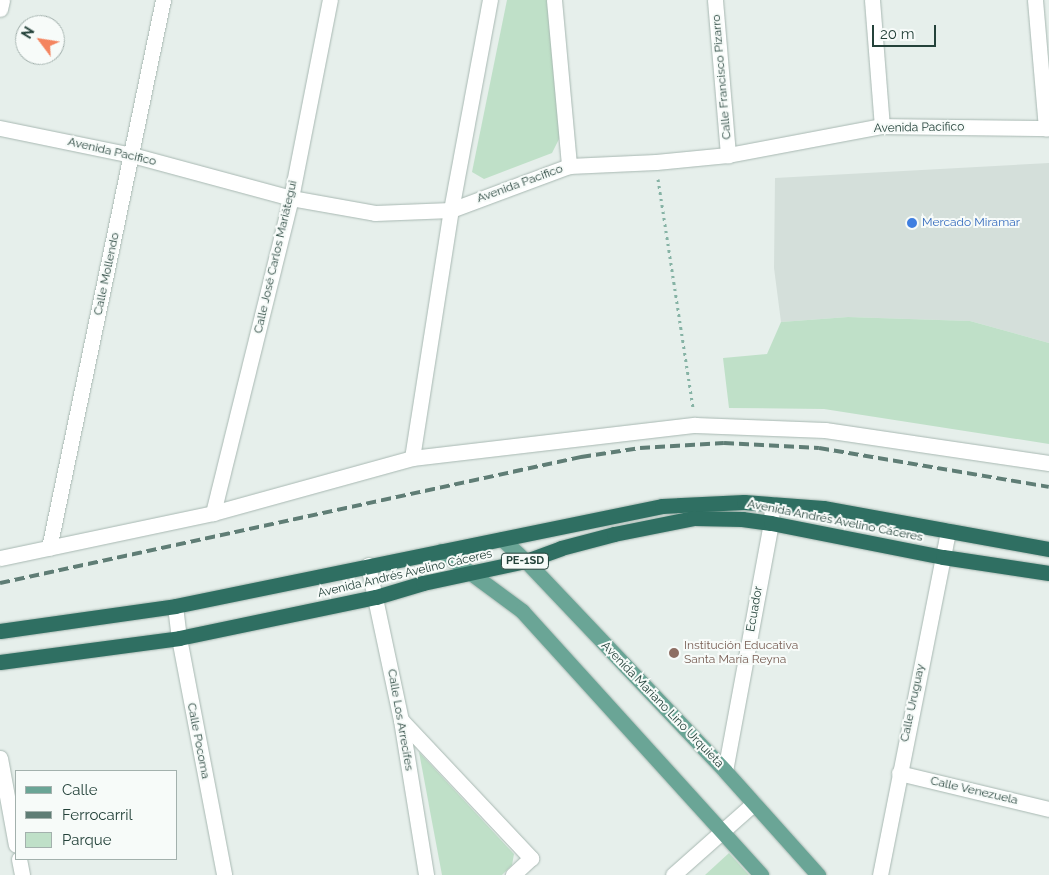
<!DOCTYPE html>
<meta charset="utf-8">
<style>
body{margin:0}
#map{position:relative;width:1049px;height:875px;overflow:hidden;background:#e6efeb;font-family:Raleway,sans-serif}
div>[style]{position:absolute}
.built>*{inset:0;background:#d4dfda}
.green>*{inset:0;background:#bfe0c8}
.path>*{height:3px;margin-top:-1.5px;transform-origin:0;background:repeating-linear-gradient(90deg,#86b3a5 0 2.5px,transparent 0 6.5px)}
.roads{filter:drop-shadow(0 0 1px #a8b8b2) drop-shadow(0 0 1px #a8b8b2)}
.minor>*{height:15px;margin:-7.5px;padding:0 7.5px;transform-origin:7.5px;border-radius:7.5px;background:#fff}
.major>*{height:15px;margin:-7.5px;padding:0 7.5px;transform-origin:7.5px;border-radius:7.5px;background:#6aa596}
.highway>*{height:15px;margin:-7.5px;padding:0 7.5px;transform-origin:7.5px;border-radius:7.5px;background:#2f6f62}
.rail>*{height:4px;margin-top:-2px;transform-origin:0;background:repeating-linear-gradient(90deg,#5f7d75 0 10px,transparent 0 15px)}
.dots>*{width:14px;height:14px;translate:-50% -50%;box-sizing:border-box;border:2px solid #f7fbf9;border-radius:50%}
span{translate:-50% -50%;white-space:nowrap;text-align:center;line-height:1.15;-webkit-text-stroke:4px #f7fbf9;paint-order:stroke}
.shield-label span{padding:1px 4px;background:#f7fbf9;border:1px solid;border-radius:4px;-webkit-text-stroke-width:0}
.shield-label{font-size:11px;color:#24423a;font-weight:700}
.street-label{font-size:12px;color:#24423a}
.shop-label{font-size:12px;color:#366cbe}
.left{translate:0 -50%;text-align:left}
.education-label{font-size:12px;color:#785e54}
.legend{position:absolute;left:15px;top:770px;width:162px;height:90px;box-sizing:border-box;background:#f7fbf9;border:1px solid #a3b1ad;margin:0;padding:6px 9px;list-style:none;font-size:15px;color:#24423a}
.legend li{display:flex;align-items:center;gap:10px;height:25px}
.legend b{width:25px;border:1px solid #a3b1ad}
.north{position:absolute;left:15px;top:15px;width:50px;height:50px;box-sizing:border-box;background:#f7fbf9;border:1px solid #a3b1ad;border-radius:50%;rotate:301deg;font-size:14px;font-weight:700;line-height:20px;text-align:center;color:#24423a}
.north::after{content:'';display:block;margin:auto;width:18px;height:22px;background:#f4845f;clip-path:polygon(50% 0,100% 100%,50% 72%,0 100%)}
.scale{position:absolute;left:872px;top:25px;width:64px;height:22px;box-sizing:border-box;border:2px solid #24423a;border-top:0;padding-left:6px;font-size:15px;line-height:18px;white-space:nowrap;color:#24423a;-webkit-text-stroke:4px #f7fbf9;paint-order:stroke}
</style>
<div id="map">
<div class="built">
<i style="clip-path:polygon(1049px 163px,1049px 343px,970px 321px,848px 317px,781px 322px,774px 268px,775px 178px)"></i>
</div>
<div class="green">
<i style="clip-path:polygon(507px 0,547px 0,560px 137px,552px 153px,484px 179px,472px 172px)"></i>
<i style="clip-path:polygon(848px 317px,970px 321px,1049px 343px,1049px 444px,824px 409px,729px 408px,723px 358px,767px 354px,781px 322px)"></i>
<i style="clip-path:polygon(419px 752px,514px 854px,512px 865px,502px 875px,442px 875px)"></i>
<i style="clip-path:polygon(729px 853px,749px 875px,705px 875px)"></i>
</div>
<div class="path">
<i style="left:658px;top:179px;width:231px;rotate:81.3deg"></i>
</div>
<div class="roads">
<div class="minor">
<i style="left:554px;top:0;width:167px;rotate:84.8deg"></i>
<i style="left:715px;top:0;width:156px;rotate:85.2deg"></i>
<i style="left:872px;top:0;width:126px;rotate:85.5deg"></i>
<i style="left:1035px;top:0;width:129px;rotate:85.1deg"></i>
<i style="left:0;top:9px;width:9px;rotate:-77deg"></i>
<i style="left:0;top:128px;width:135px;rotate:11.6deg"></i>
<i style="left:132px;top:155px;width:165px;rotate:15.1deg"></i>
<i style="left:291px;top:198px;width:85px;rotate:10.1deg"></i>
<i style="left:375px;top:213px;width:76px;rotate:-2.3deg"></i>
<i style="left:451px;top:210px;width:126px;rotate:-20.4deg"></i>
<i style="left:569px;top:166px;width:87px;rotate:-2.6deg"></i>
<i style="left:656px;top:162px;width:72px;rotate:-5.6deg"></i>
<i style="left:728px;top:155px;width:157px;rotate:-10.7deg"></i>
<i style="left:882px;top:126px;width:167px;rotate:0.7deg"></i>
<i style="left:412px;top:458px;width:251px;rotate:-81.1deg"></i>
<i style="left:451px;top:210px;width:214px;rotate:-79.5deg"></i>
<i style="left:213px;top:513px;width:325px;rotate:-76.1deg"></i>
<i style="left:291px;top:198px;width:202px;rotate:-78.9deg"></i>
<i style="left:49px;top:548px;width:560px;rotate:-78.25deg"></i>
<i style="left:0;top:558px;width:218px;rotate:-11.9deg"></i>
<i style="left:213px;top:513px;width:206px;rotate:-15.4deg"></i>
<i style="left:412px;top:458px;width:285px;rotate:-6.7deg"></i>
<i style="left:695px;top:425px;width:130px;rotate:2.2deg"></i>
<i style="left:825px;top:430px;width:226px;rotate:8.4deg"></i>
<i style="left:368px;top:565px;width:158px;rotate:78deg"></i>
<i style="left:401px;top:720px;width:157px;rotate:80.8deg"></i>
<i style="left:175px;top:606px;width:32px;rotate:83deg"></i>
<i style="left:179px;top:638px;width:241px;rotate:79.2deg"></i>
<i style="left:401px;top:720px;width:190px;rotate:46.7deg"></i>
<i style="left:531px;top:858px;width:25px;rotate:137deg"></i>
<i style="left:0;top:758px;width:88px;rotate:79.6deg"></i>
<i style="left:725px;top:771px;width:252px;rotate:-79.5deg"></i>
<i style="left:771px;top:523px;width:19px;rotate:-87deg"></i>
<i style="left:899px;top:773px;width:154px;rotate:13.5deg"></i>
<i style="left:19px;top:859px;width:16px;rotate:79deg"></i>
<i style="left:673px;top:875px;width:108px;rotate:-41.6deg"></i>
<i style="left:880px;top:875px;width:351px;rotate:-78.8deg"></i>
</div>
<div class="major">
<i style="left:502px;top:539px;width:33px;rotate:43deg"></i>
<i style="left:526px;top:561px;width:289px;rotate:46.5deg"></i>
<i style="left:725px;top:771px;width:140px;rotate:48.2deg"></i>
<i style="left:441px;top:551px;width:101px;rotate:36.5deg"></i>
<i style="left:522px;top:611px;width:356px;rotate:47.8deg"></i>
</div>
<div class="highway">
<i style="left:0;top:631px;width:177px;rotate:-8.1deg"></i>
<i style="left:175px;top:606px;width:497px;rotate:-11.6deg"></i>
<i style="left:662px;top:506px;width:82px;rotate:-2.8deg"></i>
<i style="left:744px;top:502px;width:79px;rotate:4.3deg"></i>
<i style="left:823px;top:508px;width:230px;rotate:10.3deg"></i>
<i style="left:0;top:662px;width:181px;rotate:-7.6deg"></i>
<i style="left:179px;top:638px;width:201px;rotate:-11.8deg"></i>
<i style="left:376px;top:597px;width:49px;rotate:-16.6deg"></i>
<i style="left:423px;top:583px;width:105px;rotate:-12.1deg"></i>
<i style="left:526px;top:561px;width:37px;rotate:-20deg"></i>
<i style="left:561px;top:548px;width:55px;rotate:-14.8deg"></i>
<i style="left:614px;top:534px;width:82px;rotate:-11.3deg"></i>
<i style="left:694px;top:518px;width:48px;rotate:1.2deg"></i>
<i style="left:742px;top:519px;width:29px;rotate:8deg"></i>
<i style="left:771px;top:523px;width:175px;rotate:11.2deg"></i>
<i style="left:943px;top:557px;width:107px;rotate:8.6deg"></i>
</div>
</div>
<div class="rail">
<i style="left:0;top:583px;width:595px;rotate:-12.24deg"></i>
<i style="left:581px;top:457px;width:60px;rotate:-8.7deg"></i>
<i style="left:640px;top:448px;width:84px;rotate:-3.4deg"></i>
<i style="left:724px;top:443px;width:95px;rotate:3deg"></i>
<i style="left:819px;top:448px;width:233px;rotate:9.6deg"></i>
</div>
<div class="dots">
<i style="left:912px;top:223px;background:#3f7fe0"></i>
<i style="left:674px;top:653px;background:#8d6e63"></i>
</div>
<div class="shield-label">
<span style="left:525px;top:561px">PE-1SD</span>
</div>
<div class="street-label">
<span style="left:722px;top:77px;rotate:-95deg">Calle Francisco Pizarro</span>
<span style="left:919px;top:128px;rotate:-1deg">Avenida Pacifico</span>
<span style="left:112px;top:152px;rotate:13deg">Avenida Pacifico</span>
<span style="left:520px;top:184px;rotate:-20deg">Avenida Pacifico</span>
<span style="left:276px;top:257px;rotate:-77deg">Calle José Carlos Mariátegui</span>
<span style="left:107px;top:274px;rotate:-78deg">Calle Mollendo</span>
<span style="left:835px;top:521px;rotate:11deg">Avenida Andrés Avelino Cáceres</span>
<span style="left:405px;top:574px;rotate:-13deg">Avenida Andrés Avelino Cáceres</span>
<span style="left:755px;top:609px;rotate:-80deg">Ecuador</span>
<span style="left:913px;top:703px;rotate:-78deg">Calle Uruguay</span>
<span style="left:662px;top:705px;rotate:46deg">Avenida Mariano Lino Urquieta</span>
<span style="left:400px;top:720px;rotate:80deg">Calle Los Arrecifes</span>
<span style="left:198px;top:741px;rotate:79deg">Calle Pocoma</span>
<span style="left:974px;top:791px;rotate:13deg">Calle Venezuela</span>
</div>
<div class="shop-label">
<span class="left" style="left:922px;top:223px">Mercado Miramar</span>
</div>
<div class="education-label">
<span class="left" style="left:684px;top:653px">Institución Educativa<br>Santa María Reyna</span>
</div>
<ul class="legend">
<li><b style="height:6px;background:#6aa596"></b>Calle</li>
<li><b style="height:6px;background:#5f7d75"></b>Ferrocarril</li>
<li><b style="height:14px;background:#bfe0c8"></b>Parque</li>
</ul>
<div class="north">N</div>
<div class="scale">20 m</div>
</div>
